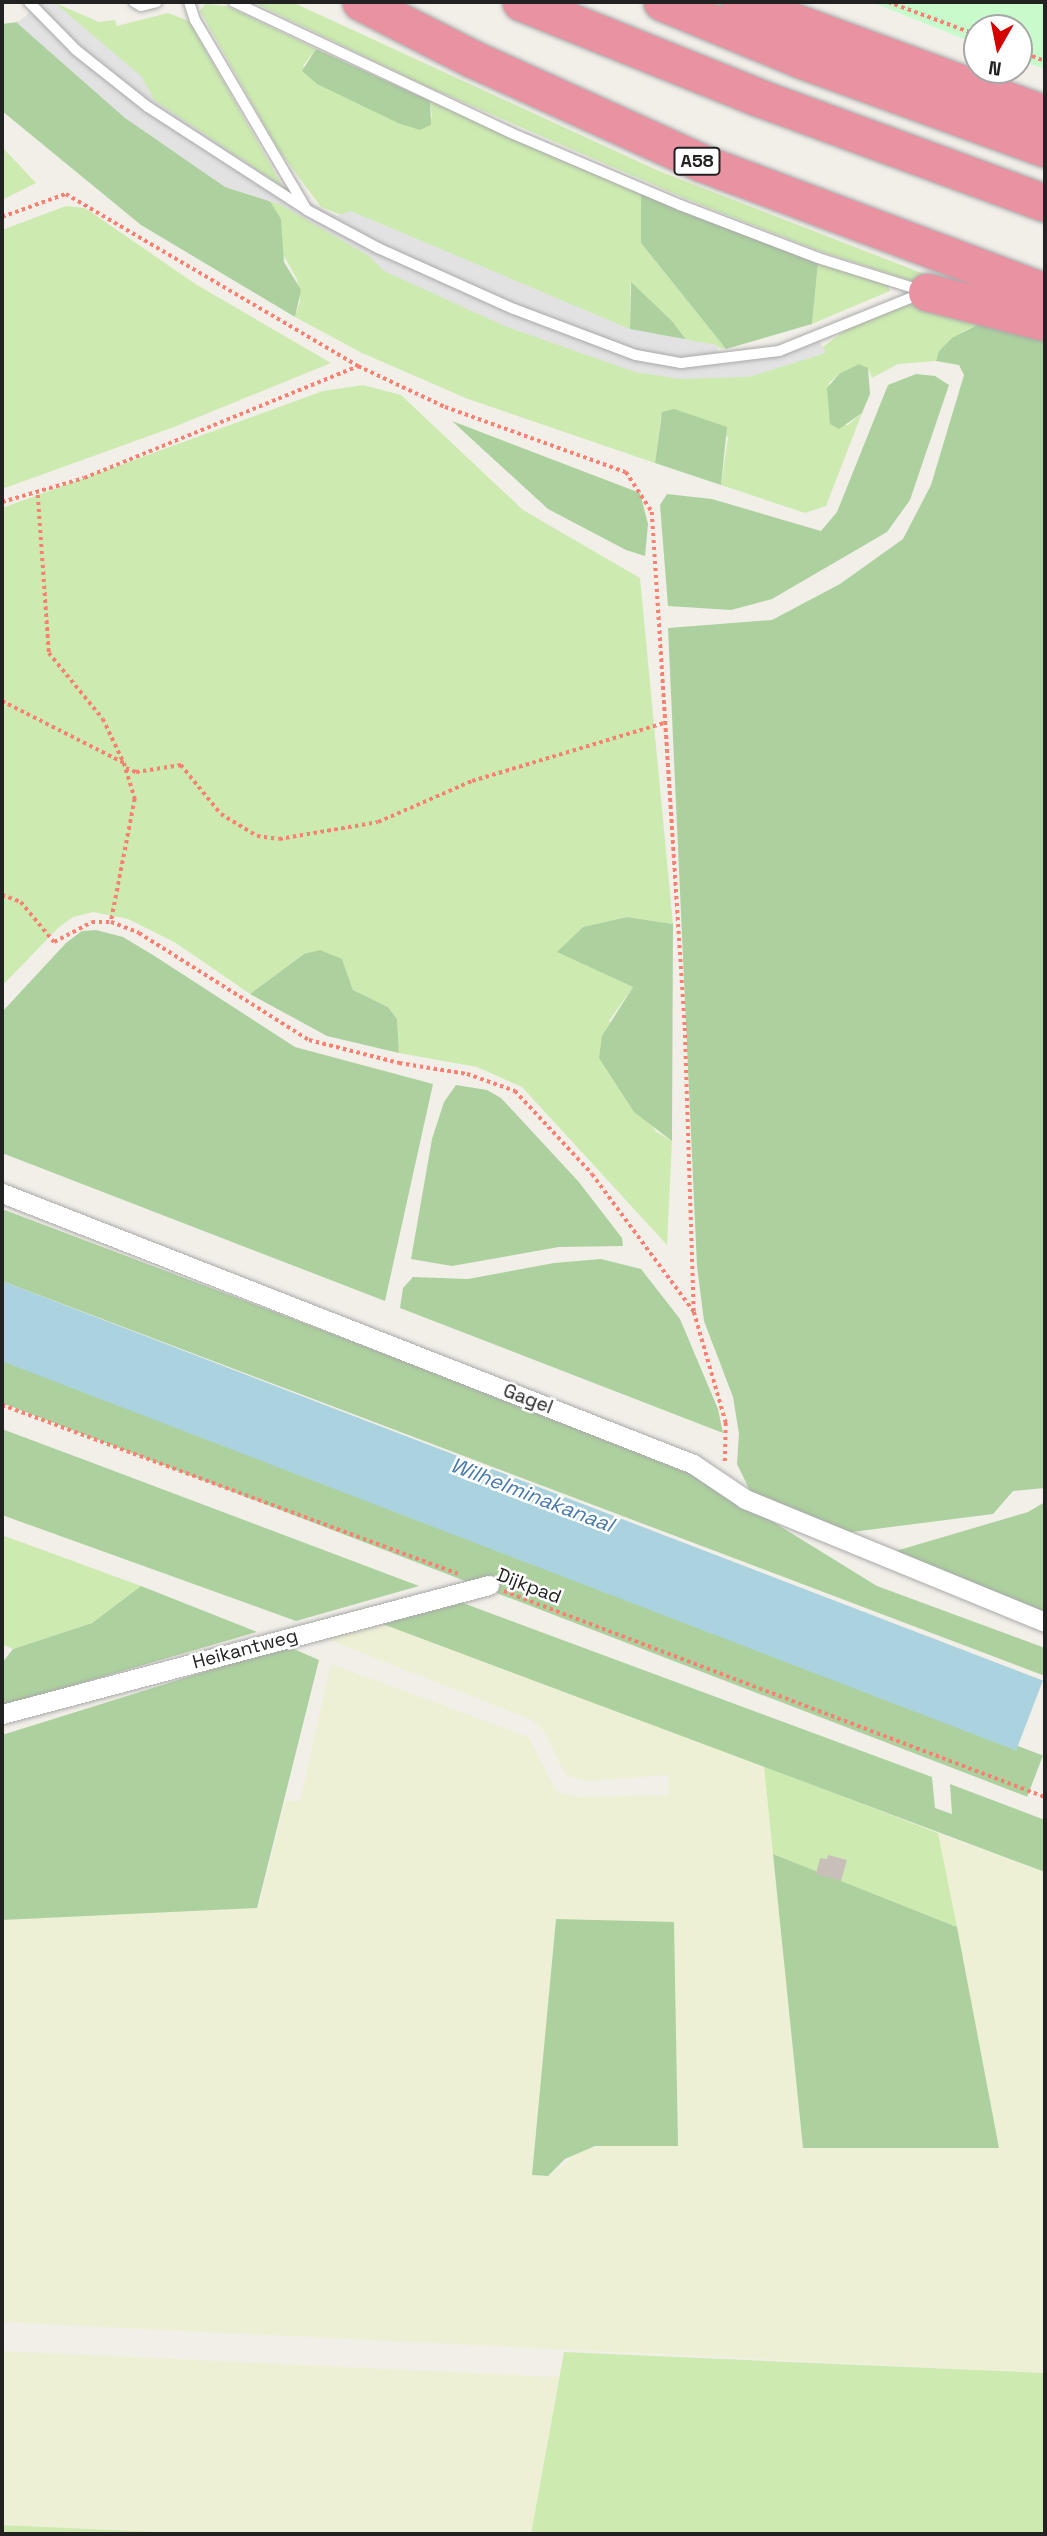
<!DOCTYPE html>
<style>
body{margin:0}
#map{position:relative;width:1047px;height:2536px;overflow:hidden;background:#f2efe9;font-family:"Space Grotesk",sans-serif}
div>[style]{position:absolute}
.farmland>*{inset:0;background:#eef0d5}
.grass>*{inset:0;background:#cdebb0}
.forest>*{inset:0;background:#add19e;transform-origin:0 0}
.park>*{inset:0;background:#c8facc}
.parking>*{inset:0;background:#e2e2e2}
.water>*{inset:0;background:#aad3df;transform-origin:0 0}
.building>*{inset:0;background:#c7bfb8}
.path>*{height:3.5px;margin-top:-1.75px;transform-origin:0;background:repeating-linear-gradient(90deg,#fa8072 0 3.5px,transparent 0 7px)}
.roads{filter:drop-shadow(0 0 2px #a9a9a9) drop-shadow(0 0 2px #a9a9a9)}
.service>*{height:10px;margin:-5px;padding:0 5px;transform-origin:5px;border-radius:5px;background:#fff}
.minor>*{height:19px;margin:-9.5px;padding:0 9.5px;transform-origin:9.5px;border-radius:9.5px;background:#fff}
.motorway>*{height:37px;margin:-18.5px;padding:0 18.5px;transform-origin:18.5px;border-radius:18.5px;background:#e892a2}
span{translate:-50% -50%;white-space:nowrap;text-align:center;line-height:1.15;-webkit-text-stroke:5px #fff;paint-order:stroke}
.shield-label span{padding:2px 5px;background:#fff;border:2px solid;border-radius:5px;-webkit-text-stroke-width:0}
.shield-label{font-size:18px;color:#222;font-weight:700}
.street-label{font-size:19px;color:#222}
.water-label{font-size:21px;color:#4a7aab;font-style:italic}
.frame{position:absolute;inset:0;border:4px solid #222;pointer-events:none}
.north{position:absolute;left:963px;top:14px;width:70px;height:70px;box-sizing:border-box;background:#fff;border:2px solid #a7a7a7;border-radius:50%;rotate:189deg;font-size:19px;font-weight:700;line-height:28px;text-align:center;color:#222}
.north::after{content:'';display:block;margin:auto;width:24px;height:32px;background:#d40000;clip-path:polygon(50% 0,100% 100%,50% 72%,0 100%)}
</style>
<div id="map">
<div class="farmland">
<i style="clip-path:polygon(evenodd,372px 1620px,764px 1766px,803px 2148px,999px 2148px,938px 1833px,1045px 1872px,1045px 2373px,2px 2322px,2px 1920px,259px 1906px,285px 1801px,300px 1801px,331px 1664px,529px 1737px,557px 1792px,578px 1797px,669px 1795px,668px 1775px,588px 1781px,566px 1776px,544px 1731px,532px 1720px,319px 1636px,372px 1620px,556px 1919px,610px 2144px,582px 2150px,548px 2176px,532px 2175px,556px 1919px)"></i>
<i style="clip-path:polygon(2px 2351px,559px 2377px,531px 2534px,201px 2534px,2px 2525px)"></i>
</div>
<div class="grass">
<i style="clip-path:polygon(53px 2px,99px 22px,115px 20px,117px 26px,168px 13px,189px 21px,283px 187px,152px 100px)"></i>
<i style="clip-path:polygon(253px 2px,292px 2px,659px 171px,981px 296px,912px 281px,817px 250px,689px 200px,424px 85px)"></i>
<i style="clip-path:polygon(205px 4px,227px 6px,316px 49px,303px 66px,432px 118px,430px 101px,641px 194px,641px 243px,726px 349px,687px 341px,673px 322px,630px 284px,630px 330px,321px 207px,278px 149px,200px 11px)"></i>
<i style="clip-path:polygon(2px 147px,36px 183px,2px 200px)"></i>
<i style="clip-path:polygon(225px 187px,282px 204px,507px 326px,634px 371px,807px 359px,860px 319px,908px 302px,926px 300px,996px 315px,964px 331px,939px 351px,936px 361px,898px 364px,872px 378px,868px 368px,839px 374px,829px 383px,831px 424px,848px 425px,862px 413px,826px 506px,805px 513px,721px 485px,728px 437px,661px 416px,655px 463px,468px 399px,362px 353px,295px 317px,300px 301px,297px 279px,281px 251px,281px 218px)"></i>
<i style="clip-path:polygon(66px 206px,85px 208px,197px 285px,331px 363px,174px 427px,2px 489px,2px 230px)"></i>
<i style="clip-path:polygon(818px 263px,888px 285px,890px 291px,812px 324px)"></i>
<i style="clip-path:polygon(363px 385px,401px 395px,523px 510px,640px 578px,673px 924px,627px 917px,583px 927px,558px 952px,633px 987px,609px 1021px,655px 1131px,672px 1141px,667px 1245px,522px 1087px,477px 1067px,399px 1053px,397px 1019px,388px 1007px,353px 990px,342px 959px,304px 954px,250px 994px,176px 943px,128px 919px,93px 912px,73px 917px,58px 928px,2px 986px,2px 508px,323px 391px)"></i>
<i style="clip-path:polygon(2px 1535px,141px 1586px,92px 1623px,13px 1649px,2px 1644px)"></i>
<i style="clip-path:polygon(764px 1766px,938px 1833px,957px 1927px,773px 1854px)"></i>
<i style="clip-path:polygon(564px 2352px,1045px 2373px,1045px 2534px,531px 2534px)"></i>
<i style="clip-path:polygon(2px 2525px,201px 2534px,2px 2534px)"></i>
</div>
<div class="forest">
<i style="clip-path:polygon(18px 22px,127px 118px,228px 188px,269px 200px,281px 219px,284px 262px,301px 290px,295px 317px,141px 225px,2px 111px,2px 24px)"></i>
<i style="clip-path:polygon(316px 49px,430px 101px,431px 125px,420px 130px,398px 123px,317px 84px,302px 71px)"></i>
<i style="clip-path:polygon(641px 194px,818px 263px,812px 324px,726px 349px,641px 243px)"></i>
<i style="clip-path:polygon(631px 282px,673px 322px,687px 341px,630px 330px)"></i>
<i style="clip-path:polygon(996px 315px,1045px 332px,1045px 1488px,1013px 1491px,993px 1514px,844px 1533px,754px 1499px,737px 1464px,739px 1434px,733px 1397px,704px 1321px,697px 1266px,668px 628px,772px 620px,840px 584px,903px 539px,931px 485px,964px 375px,959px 365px,936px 361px,939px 351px,952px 338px)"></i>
<i style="clip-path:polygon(859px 364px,868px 368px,870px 394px,862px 413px,839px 429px,830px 424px,827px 388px,839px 374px)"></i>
<i style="clip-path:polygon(916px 374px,935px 376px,949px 385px,910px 500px,887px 532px,772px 599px,731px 610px,668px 606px,660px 505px,667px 494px,712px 499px,821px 531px,837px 512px,888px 385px)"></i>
<i style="clip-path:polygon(674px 409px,727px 427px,721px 485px,655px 463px,662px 412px)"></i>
<i style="clip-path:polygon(452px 421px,640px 493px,648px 524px,645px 556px,626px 550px,548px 509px)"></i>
<i style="clip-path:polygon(627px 917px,673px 924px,672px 1141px,634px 1112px,599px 1058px,602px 1036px,633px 987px,557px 952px,583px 927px)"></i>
<i style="clip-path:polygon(96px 930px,123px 937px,153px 955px,295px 1047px,433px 1084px,385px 1301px,2px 1153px,2px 1012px,66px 943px,82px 931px)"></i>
<i style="clip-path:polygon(320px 950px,342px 959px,353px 990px,388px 1007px,397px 1019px,399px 1053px,327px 1036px,250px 994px,304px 954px)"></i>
<i style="clip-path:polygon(456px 1085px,487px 1090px,501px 1098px,578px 1181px,622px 1238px,623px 1246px,559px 1247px,452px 1266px,411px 1259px,432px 1139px,444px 1102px)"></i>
<i style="clip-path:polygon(2px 1209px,684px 1467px,877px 1586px,1045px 1648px,1045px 1676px,2px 1281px)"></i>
<i style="clip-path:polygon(601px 1259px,641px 1269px,680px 1319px,718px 1409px,723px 1433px,400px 1308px,403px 1288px,413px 1277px,468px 1279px,554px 1263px)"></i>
<i style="left:2px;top:1356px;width:1115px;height:44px;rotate:21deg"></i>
<i style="clip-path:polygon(2px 1429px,93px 1463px,419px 1586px,296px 1621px,2px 1515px)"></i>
<i style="clip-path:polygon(1045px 1502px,1045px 1612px,889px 1553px,1028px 1512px)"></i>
<i style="clip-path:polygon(141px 1586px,257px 1632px,2px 1706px,2px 1663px,13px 1649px,92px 1623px)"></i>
<i style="clip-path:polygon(447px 1597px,932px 1777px,935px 1808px,952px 1814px,950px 1784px,1045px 1820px,1045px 1872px,372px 1620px)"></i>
<i style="clip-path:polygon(287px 1646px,319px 1660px,257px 1908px,2px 1920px,2px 1735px)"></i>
<i style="clip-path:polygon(773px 1854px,957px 1927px,999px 2148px,803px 2148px)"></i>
<i style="clip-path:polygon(556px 1919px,674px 1922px,678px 2146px,595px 2146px,565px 2159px,548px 2176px,532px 2175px)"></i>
</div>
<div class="park">
<i style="clip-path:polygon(871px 2px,1045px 2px,1045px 69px,1019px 60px,1019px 28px,977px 28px,977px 44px)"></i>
</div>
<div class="parking">
<i style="clip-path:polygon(35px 2px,54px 2px,142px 77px,154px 100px,291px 192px,337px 216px,351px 211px,630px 329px,717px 345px,720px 365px,768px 358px,819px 340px,826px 353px,749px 377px,680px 379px,635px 372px,507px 327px,384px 271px,369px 256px,281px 205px,225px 187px,125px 118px,17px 23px,38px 5px)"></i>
</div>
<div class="water">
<i style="left:2px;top:1281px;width:1115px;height:75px;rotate:21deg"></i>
</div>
<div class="building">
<i style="clip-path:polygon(828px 1855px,847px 1860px,841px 1881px,816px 1874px,820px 1858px,827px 1859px)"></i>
</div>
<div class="path">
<i style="left:888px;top:2px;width:95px;rotate:20.3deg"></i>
<i style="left:1019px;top:51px;width:28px;rotate:21deg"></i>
<i style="left:2px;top:217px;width:68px;rotate:-19.8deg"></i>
<i style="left:66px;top:194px;width:339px;rotate:30.5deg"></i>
<i style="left:358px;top:366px;width:96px;rotate:25.2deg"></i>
<i style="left:445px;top:407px;width:192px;rotate:19.8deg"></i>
<i style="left:626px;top:472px;width:48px;rotate:57deg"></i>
<i style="left:652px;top:512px;width:517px;rotate:86.34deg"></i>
<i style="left:685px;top:1028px;width:284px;rotate:88.2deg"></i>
<i style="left:38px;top:495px;width:158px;rotate:86deg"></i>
<i style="left:49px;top:653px;width:85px;rotate:50.7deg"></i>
<i style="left:103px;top:719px;width:47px;rotate:64.5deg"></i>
<i style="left:2px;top:502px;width:85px;rotate:-16.3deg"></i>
<i style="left:84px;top:478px;width:296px;rotate:-22.2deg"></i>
<i style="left:2px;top:701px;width:137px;rotate:26.9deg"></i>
<i style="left:124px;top:763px;width:38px;rotate:73deg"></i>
<i style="left:135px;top:799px;width:125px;rotate:101deg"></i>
<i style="left:126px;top:768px;width:11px;rotate:22deg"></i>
<i style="left:136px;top:772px;width:46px;rotate:-8.8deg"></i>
<i style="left:181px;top:765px;width:63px;rotate:50.8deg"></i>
<i style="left:221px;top:814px;width:42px;rotate:31.4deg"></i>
<i style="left:257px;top:836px;width:22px;rotate:8deg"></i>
<i style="left:279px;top:839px;width:100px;rotate:-9.7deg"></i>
<i style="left:378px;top:822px;width:103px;rotate:-23.6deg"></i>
<i style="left:472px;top:781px;width:201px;rotate:-16.8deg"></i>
<i style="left:2px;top:895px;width:20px;rotate:20deg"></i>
<i style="left:21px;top:902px;width:52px;rotate:50.5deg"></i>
<i style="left:54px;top:942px;width:43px;rotate:-27.8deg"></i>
<i style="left:92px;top:922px;width:19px"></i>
<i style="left:111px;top:922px;width:30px;rotate:21deg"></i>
<i style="left:139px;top:933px;width:201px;rotate:32.2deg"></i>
<i style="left:309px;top:1040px;width:93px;rotate:14.3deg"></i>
<i style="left:399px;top:1063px;width:69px;rotate:9.2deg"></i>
<i style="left:467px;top:1074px;width:51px;rotate:19.5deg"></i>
<i style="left:515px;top:1091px;width:113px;rotate:47.1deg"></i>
<i style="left:592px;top:1174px;width:172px;rotate:53.5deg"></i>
<i style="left:694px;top:1312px;width:116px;rotate:73.9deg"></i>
<i style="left:726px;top:1423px;width:41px;rotate:91.4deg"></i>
<i style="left:2px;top:1405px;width:486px;rotate:20.3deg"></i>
<i style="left:504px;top:1591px;width:579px;rotate:20.85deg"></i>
</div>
<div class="roads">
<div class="service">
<i style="left:29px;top:2px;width:67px;rotate:45.6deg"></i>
<i style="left:76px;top:50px;width:92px;rotate:38.4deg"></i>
<i style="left:148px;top:107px;width:189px;rotate:32.9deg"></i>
<i style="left:307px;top:210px;width:81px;rotate:28.2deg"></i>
<i style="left:378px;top:248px;width:149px;rotate:24.2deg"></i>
<i style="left:514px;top:309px;width:130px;rotate:20.7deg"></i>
<i style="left:636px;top:355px;width:46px;rotate:10.1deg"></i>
<i style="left:681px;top:363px;width:99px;rotate:-7deg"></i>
<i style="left:779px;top:351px;width:152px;rotate:-22deg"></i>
<i style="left:134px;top:2px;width:8px;rotate:30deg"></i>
<i style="left:141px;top:6px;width:16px;rotate:-14deg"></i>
<i style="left:189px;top:2px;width:19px;rotate:72deg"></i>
<i style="left:195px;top:20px;width:217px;rotate:59.5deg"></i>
<i style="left:234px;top:2px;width:306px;rotate:25.3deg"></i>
<i style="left:511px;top:133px;width:184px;rotate:23.1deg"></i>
<i style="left:680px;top:205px;width:148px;rotate:21deg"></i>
<i style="left:818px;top:258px;width:107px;rotate:17.4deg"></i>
</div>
<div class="minor">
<i style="left:2px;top:1193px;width:742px;rotate:21.41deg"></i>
<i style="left:693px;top:1464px;width:63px;rotate:33.9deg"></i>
<i style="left:745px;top:1499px;width:324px;rotate:22.3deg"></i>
<i style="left:2px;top:1714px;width:504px;rotate:-14.84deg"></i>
</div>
<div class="motorway">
<i style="left:361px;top:2px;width:126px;rotate:27deg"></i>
<i style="left:473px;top:59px;width:252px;rotate:24.4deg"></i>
<i style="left:702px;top:163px;width:366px;rotate:20.6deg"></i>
<i style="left:521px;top:2px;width:254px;rotate:21.9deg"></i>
<i style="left:757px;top:97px;width:307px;rotate:20.2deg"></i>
<i style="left:662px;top:2px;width:149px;rotate:22.4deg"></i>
<i style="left:800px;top:59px;width:261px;rotate:20deg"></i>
<i style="left:740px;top:2px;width:325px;rotate:20.2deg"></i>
<i style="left:927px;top:292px;width:122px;rotate:14.3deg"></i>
</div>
</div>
<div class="shield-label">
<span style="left:697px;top:161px">A58</span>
</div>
<div class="street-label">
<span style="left:528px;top:1399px;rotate:21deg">Gagel</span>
<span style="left:529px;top:1586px;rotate:21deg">Dijkpad</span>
<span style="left:245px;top:1649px;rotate:-15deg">Heikantweg</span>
</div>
<div class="water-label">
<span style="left:532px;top:1495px;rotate:21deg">Wilhelminakanaal</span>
</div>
<div class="frame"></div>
<div class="north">N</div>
</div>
